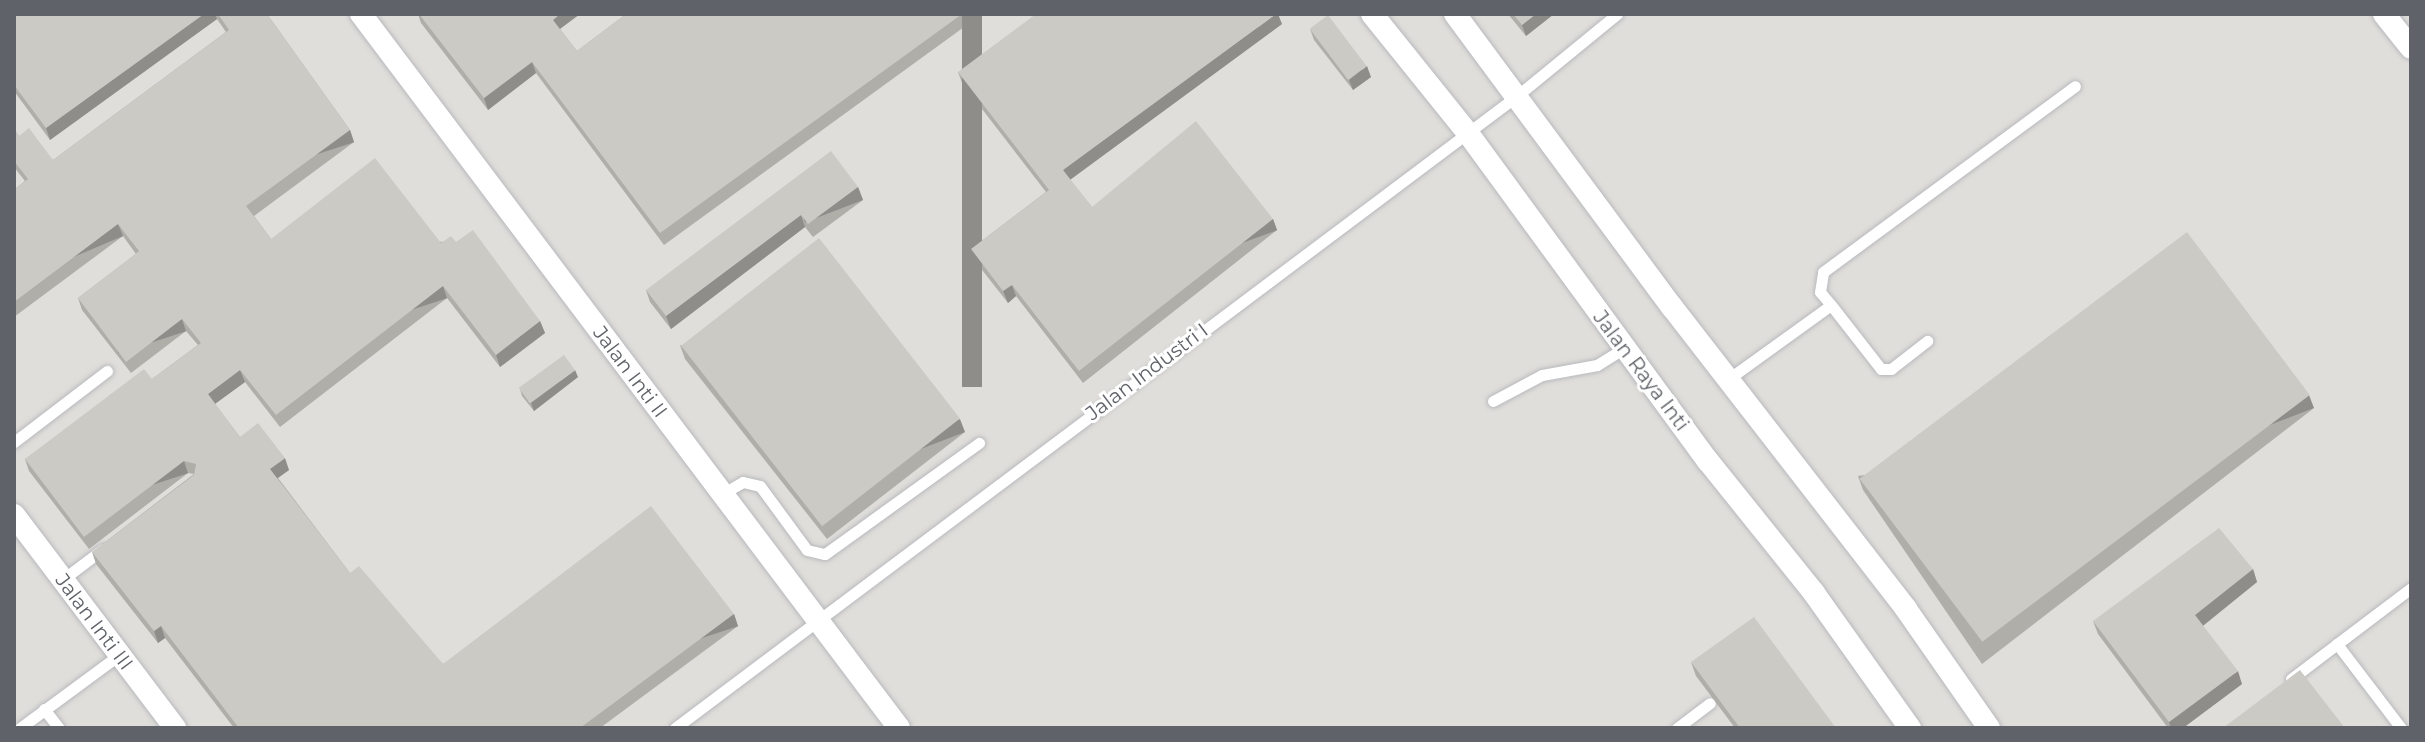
<!DOCTYPE html>
<style>
body{margin:0}
#map{position:relative;width:2425px;height:742px;overflow:hidden;background:#f1efe8;font-family:Montserrat,sans-serif}
div>[style]{position:absolute}
.industrial>*{inset:0;background:#e0deda;transform-origin:0 0}
.roads{filter:drop-shadow(0 0 2px #b8b9be) drop-shadow(0 0 2px #b8b9be)}
.service>*{height:11px;margin:-5.5px;padding:0 5.5px;transform-origin:5.5px;border-radius:5.5px;background:#fff}
.minor>*{height:22px;margin:-11px;padding:0 11px;transform-origin:11px;border-radius:11px;background:#fff}
.wall>*{inset:0;background:#afaea9}
.shaded-wall>*{inset:0;background:#8f8d8a;transform-origin:0 0}
.building>*{inset:0;background:#cccac5;transform-origin:0 0}
span{translate:-50% -50%;white-space:nowrap;text-align:center;line-height:1.15;-webkit-text-stroke:6px #fff;paint-order:stroke}
.street-label{font-size:20px;color:#5f6268}
.frame{position:absolute;inset:0;border:16px solid #5f6268;pointer-events:none}
</style>
<div id="map">
<div class="industrial">
<i style="left:14px;top:14px;width:2397px;height:714px"></i>
</div>
<div class="roads">
<div class="service">
<i style="left:1831px;top:305px;width:17px;rotate:-130deg"></i>
<i style="left:1820px;top:292px;width:20px;rotate:-81deg"></i>
<i style="left:1823px;top:272px;width:313px;rotate:-36.4deg"></i>
<i style="left:1727px;top:380px;width:128px;rotate:-35.8deg"></i>
<i style="left:1831px;top:305px;width:81px;rotate:52deg"></i>
<i style="left:1881px;top:369px;width:10px"></i>
<i style="left:1891px;top:369px;width:46px;rotate:-37.9deg"></i>
<i style="left:1493px;top:401px;width:55px;rotate:-28deg"></i>
<i style="left:1542px;top:375px;width:56px;rotate:-10.3deg"></i>
<i style="left:1597px;top:365px;width:32px;rotate:-32deg"></i>
<i style="left:14px;top:442px;width:117px;rotate:-37.4deg"></i>
<i style="left:722px;top:494px;width:24px;rotate:-30deg"></i>
<i style="left:743px;top:482px;width:17px;rotate:13deg"></i>
<i style="left:760px;top:486px;width:79px;rotate:53.7deg"></i>
<i style="left:807px;top:550px;width:18px;rotate:13deg"></i>
<i style="left:825px;top:554px;width:190px;rotate:-35.8deg"></i>
<i style="left:62px;top:580px;width:51px;rotate:-37.1deg"></i>
<i style="left:2337px;top:644px;width:93px;rotate:-37.1deg"></i>
<i style="left:2291px;top:679px;width:58px;rotate:-37.3deg"></i>
<i style="left:2337px;top:644px;width:106px;rotate:52.7deg"></i>
<i style="left:44px;top:709px;width:24px;rotate:52deg"></i>
<i style="left:20px;top:728px;width:123px;rotate:-36.4deg"></i>
<i style="left:675px;top:728px;width:1054px;rotate:-36.9deg"></i>
<i style="left:1518px;top:95px;width:128px;rotate:-39.3deg"></i>
<i style="left:1677px;top:728px;width:41px;rotate:-37.1deg"></i>
</div>
<div class="minor">
<i style="left:361px;top:14px;width:894px;rotate:53deg"></i>
<i style="left:1372px;top:14px;width:151px;rotate:51.2deg"></i>
<i style="left:1467px;top:132px;width:408px;rotate:53.8deg"></i>
<i style="left:1708px;top:461px;width:169px;rotate:51.2deg"></i>
<i style="left:1814px;top:593px;width:166px;rotate:54.6deg"></i>
<i style="left:1455px;top:14px;width:365px;rotate:53.5deg"></i>
<i style="left:1672px;top:307px;width:382px;rotate:52.2deg"></i>
<i style="left:1906px;top:609px;width:145px;rotate:55.1deg"></i>
<i style="left:2384px;top:14px;width:43px;rotate:51.5deg"></i>
<i style="left:14px;top:515px;width:267px;rotate:52.9deg"></i>
</div>
</div>
<div class="wall">
<i style="clip-path:polygon(14px 14px,267px 14px,350px 130px,354px 142px,254px 216px,271px 239px,456px 242px,540px 321px,545px 333px,500px 367px,447px 298px,280px 427px,245px 382px,215px 404px,240px 437px,289px 470px,278px 478px,350px 573px,443px 664px,734px 614px,738px 626px,600px 728px,234px 728px,165px 638px,158px 643px,96px 564px,92px 552px,194px 474px,188px 473px,89px 549px,29px 471px,25px 459px,152px 379px,198px 345px,186px 331px,131px 373px,82px 310px,78px 298px,136px 254px,123px 236px,14px 317px,14px 190px,25px 181px,14px 167px,14px 129px,19px 136px,53px 160px,226px 32px,217px 19px,50px 140px,14px 91px)"></i>
<i style="clip-path:polygon(418px 14px,580px 14px,560px 29px,577px 51px,626px 14px,982px 14px,664px 245px,536px 73px,488px 110px,421px 23px)"></i>
<i style="clip-path:polygon(1508px 14px,1554px 14px,1526px 36px)"></i>
<i style="clip-path:polygon(1282px 24px,1070px 180px,1092px 207px,1273px 219px,1277px 230px,1083px 383px,1016px 296px,1008px 303px,975px 261px,971px 249px,1046px 192px,962px 83px,958px 72px)"></i>
<i style="clip-path:polygon(1310px 29px,1371px 77px,1353px 90px,1314px 40px)"></i>
<i style="clip-path:polygon(858px 187px,863px 200px,813px 237px,805px 227px,671px 329px,650px 302px,646px 290px)"></i>
<i style="clip-path:polygon(680px 345px,965px 432px,827px 539px,685px 359px)"></i>
<i style="clip-path:polygon(578px 377px,534px 411px,522px 396px,520px 389px)"></i>
<i style="clip-path:polygon(2314px 408px,1982px 664px,1863px 490px,1858px 476px)"></i>
<i style="clip-path:polygon(2253px 569px,2257px 582px,2203px 626px,2242px 684px,2183px 728px,2168px 728px,2098px 634px,2093px 621px)"></i>
<i style="clip-path:polygon(1691px 662px,1836px 728px,1735px 728px,1696px 676px)"></i>
</div>
<div class="shaded-wall">
<i style="clip-path:polygon(204px 14px,215px 14px,217px 19px,50px 140px,46px 128px)"></i>
<i style="clip-path:polygon(560px 14px,580px 14px,557px 31px,553px 20px)"></i>
<i style="left:962px;top:14px;width:20px;height:373px"></i>
<i style="clip-path:polygon(1276px 14px,1278px 14px,1282px 24px,1067px 182px,1063px 170px)"></i>
<i style="clip-path:polygon(1536px 14px,1554px 14px,1526px 36px,1522px 25px)"></i>
<i style="clip-path:polygon(532px 62px,536px 73px,488px 110px,484px 98px)"></i>
<i style="clip-path:polygon(1367px 66px,1371px 77px,1353px 90px,1349px 80px)"></i>
<i style="left:350px;top:130px;width:13px;height:129px;rotate:72deg"></i>
<i style="left:858px;top:187px;width:14px;height:62px;rotate:69deg"></i>
<i style="clip-path:polygon(801px 215px,805px 227px,671px 329px,666px 316px)"></i>
<i style="left:1273px;top:219px;width:12px;height:246px;rotate:70deg"></i>
<i style="left:118px;top:224px;width:13px;height:130px;rotate:67deg"></i>
<i style="clip-path:polygon(1012px 285px,1016px 296px,1008px 303px,1003px 291px)"></i>
<i style="left:443px;top:286px;width:13px;height:211px;rotate:72deg"></i>
<i style="left:182px;top:319px;width:13px;height:71px;rotate:72deg"></i>
<i style="clip-path:polygon(540px 321px,545px 333px,500px 367px,496px 355px)"></i>
<i style="clip-path:polygon(240px 370px,245px 382px,212px 406px,208px 394px)"></i>
<i style="clip-path:polygon(575px 370px,578px 377px,534px 411px,531px 403px)"></i>
<i style="left:2309px;top:395px;width:14px;height:419px;rotate:69deg"></i>
<i style="left:960px;top:419px;width:14px;height:175px;rotate:69deg"></i>
<i style="clip-path:polygon(285px 458px,289px 470px,275px 480px,270px 469px)"></i>
<i style="left:184px;top:461px;width:13px;height:126px;rotate:72deg"></i>
<i style="clip-path:polygon(2253px 569px,2257px 582px,2200px 628px,2195px 615px)"></i>
<i style="left:734px;top:614px;width:13px;height:192px;rotate:72deg"></i>
<i style="clip-path:polygon(161px 626px,165px 638px,158px 643px,154px 631px)"></i>
<i style="clip-path:polygon(2238px 671px,2242px 684px,2183px 728px,2171px 728px,2169px 722px)"></i>
</div>
<div class="building">
<i style="clip-path:polygon(14px 14px,204px 14px,46px 128px,14px 85px)"></i>
<i style="clip-path:polygon(218px 14px,267px 14px,350px 130px,246px 206px,271px 239px,375px 158px,441px 243px,451px 236px,456px 242px,473px 230px,540px 321px,496px 355px,443px 286px,276px 415px,240px 370px,208px 394px,240px 437px,258px 423px,285px 458px,270px 469px,350px 573px,359px 566px,443px 664px,651px 506px,734px 614px,580px 728px,239px 728px,161px 626px,154px 631px,92px 552px,194px 475px,196px 464px,184px 461px,84px 537px,25px 459px,144px 369px,152px 379px,201px 343px,182px 319px,126px 362px,78px 298px,139px 251px,118px 224px,14px 302px,14px 190px,28px 179px,14px 161px,14px 129px,19px 136px,29px 128px,53px 160px,229px 30px)"></i>
<i style="clip-path:polygon(419px 14px,560px 14px,553px 20px,577px 51px,626px 14px,962px 14px,660px 233px,532px 62px,484px 98px)"></i>
<i style="clip-path:polygon(1036px 14px,1276px 14px,1063px 170px,1092px 207px,1196px 121px,1273px 219px,1079px 371px,1012px 285px,1003px 291px,971px 249px,1049px 190px,958px 72px)"></i>
<i style="clip-path:polygon(1513px 14px,1536px 14px,1522px 25px)"></i>
<i style="left:1328px;top:15px;width:64px;height:23px;rotate:53deg"></i>
<i style="clip-path:polygon(831px 151px,858px 187px,808px 224px,801px 215px,666px 316px,646px 290px)"></i>
<i style="left:2187px;top:232px;width:204px;height:410px;rotate:53deg"></i>
<i style="left:819px;top:238px;width:229px;height:175px;rotate:52deg"></i>
<i style="left:564px;top:355px;width:19px;height:56px;rotate:54deg"></i>
<i style="clip-path:polygon(2219px 528px,2253px 569px,2195px 615px,2238px 671px,2169px 722px,2093px 621px)"></i>
<i style="clip-path:polygon(1754px 617px,1836px 728px,1740px 728px,1691px 662px)"></i>
<i style="clip-path:polygon(2300px 670px,2345px 728px,2223px 728px)"></i>
</div>
<div class="street-label">
<span style="left:1641px;top:371px;rotate:53deg">Jalan Raya Inti</span>
<span style="left:630px;top:372px;rotate:53deg">Jalan Inti II</span>
<span style="left:1147px;top:372px;rotate:-37deg">Jalan Industri I</span>
<span style="left:94px;top:622px;rotate:53deg">Jalan Inti III</span>
</div>
<div class="frame"></div>
</div>
